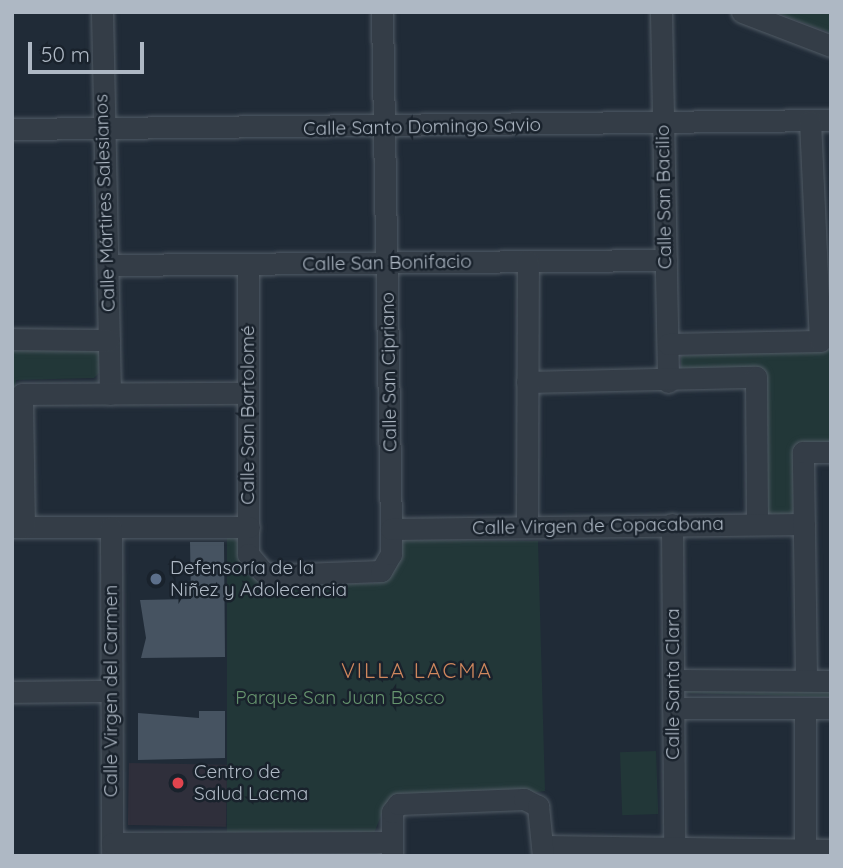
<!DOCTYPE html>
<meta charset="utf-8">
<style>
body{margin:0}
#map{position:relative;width:843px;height:868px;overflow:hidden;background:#202b37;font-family:Quicksand,sans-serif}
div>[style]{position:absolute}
.medical>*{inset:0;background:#2f2f3b;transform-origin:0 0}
.green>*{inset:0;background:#223738;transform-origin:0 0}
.building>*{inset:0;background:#465361}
.roads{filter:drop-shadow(0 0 2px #515b65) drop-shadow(0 0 2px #515b65)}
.minor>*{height:21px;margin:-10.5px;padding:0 10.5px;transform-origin:10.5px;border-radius:10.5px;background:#343d47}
.dots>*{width:19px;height:19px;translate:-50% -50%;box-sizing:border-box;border:4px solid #19222c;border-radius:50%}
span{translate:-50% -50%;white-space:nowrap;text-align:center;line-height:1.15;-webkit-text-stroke:5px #19222c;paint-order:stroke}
.street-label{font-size:19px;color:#aeb8c4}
.poi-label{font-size:19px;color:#aeb8c4}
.left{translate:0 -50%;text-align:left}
.park-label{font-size:19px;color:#66946e}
.neighbourhood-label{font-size:21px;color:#d0875d;letter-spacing:2px}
.frame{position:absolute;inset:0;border:14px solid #aeb8c4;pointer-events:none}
.scale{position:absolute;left:28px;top:42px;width:116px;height:32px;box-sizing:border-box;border:4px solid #aeb8c4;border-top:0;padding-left:9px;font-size:21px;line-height:24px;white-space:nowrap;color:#aeb8c4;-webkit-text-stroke:5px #19222c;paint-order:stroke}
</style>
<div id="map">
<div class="medical">
<i style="left:129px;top:763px;width:98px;height:62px;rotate:1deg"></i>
</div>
<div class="green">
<i style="clip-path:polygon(774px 12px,826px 12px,831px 14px,831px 33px)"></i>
<i style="clip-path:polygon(831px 271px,831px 444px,801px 444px,796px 515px,764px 521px,762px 389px,681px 369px,681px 356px,822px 347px)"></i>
<i style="clip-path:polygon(12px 345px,99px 346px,99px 373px,94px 378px,16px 380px,12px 518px)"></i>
<i style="clip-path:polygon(227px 535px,238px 538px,248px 575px,270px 586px,378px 583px,402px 540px,538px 541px,545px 791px,383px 811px,374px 833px,227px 834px)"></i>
<i style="clip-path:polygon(831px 685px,831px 697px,687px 693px,687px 689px)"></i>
<i style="left:656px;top:751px;width:63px;height:36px;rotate:88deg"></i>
</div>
<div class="building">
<i style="clip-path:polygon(190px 542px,224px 542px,225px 657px,141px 658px,146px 638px,140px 600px,191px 599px)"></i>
<i style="clip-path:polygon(199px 711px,225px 711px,225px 758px,138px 760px,138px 713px,199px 718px)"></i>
</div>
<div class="roads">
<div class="minor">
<i style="left:102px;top:12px;width:382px;rotate:88.8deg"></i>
<i style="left:661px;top:12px;width:370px;rotate:88.9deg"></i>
<i style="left:742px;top:12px;width:95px;rotate:20.9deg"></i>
<i style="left:12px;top:129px;width:819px;rotate:-0.63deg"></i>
<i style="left:248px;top:264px;width:290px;rotate:90deg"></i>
<i style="left:248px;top:554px;width:23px;rotate:50deg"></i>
<i style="left:263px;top:572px;width:14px;rotate:12deg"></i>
<i style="left:277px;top:575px;width:104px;rotate:-2.2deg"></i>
<i style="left:381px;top:571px;width:20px;rotate:-60deg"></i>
<i style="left:391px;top:554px;width:25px;rotate:-90deg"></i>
<i style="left:391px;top:529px;width:517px;rotate:-91deg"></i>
<i style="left:108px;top:265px;width:558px;rotate:-0.51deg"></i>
<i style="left:12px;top:339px;width:97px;rotate:0.6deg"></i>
<i style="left:668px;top:344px;width:152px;rotate:-1.1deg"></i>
<i style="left:820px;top:341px;width:220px;rotate:-92.6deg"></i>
<i style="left:527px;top:382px;width:229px;rotate:-1.3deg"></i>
<i style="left:756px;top:377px;width:147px;rotate:89.6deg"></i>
<i style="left:527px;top:523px;width:262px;rotate:-89.8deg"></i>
<i style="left:672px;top:524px;width:320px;rotate:89.6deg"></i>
<i style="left:12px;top:527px;width:237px"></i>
<i style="left:24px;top:527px;width:133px;rotate:-90.9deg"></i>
<i style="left:22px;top:394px;width:226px;rotate:-0.3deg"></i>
<i style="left:111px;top:527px;width:329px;rotate:89.8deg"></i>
<i style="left:391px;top:529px;width:413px;rotate:-0.7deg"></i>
<i style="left:806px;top:679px;width:227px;rotate:-90.8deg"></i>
<i style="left:803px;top:452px;width:28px"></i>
<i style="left:673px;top:680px;width:158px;rotate:0.4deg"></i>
<i style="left:12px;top:692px;width:99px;rotate:-0.6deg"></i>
<i style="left:673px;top:708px;width:158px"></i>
<i style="left:112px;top:843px;width:280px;rotate:-0.2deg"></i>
<i style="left:543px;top:846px;width:288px;rotate:0.8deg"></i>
<i style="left:805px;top:850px;width:142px;rotate:-90deg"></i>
<i style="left:392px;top:854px;width:42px;rotate:-90deg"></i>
<i style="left:392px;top:812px;width:10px;rotate:-53deg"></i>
<i style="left:398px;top:804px;width:126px;rotate:-2.3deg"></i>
<i style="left:524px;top:799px;width:16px;rotate:27deg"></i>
<i style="left:538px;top:806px;width:50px;rotate:84.3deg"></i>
</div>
</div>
<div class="dots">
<i style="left:156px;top:579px;background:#5c6f8a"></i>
<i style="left:178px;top:783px;background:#e0444e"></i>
</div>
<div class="street-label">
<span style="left:422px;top:127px;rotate:-1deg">Calle Santo Domingo Savio</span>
<span style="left:664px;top:197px;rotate:-91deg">Calle San Bacilio</span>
<span style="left:105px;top:203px;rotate:-92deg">Calle Mártires Salesianos</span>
<span style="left:387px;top:263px;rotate:-1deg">Calle San Bonifacio</span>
<span style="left:389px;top:372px;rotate:-91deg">Calle San Cipriano</span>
<span style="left:248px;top:415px;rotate:-90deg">Calle San Bartolomé</span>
<span style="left:598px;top:526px;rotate:-1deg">Calle Virgen de Copacabana</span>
<span style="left:673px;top:684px;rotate:-90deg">Calle Santa Clara</span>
<span style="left:111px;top:691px;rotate:-90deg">Calle Virgen del Carmen</span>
</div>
<div class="poi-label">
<span class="left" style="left:170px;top:579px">Defensoría de la<br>Niñez y Adolecencia</span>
<span class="left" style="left:194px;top:783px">Centro de<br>Salud Lacma</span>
</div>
<div class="park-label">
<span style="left:340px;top:698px">Parque San Juan Bosco</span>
</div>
<div class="neighbourhood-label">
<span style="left:417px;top:670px">VILLA LACMA</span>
</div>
<div class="frame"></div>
<div class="scale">50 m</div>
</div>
